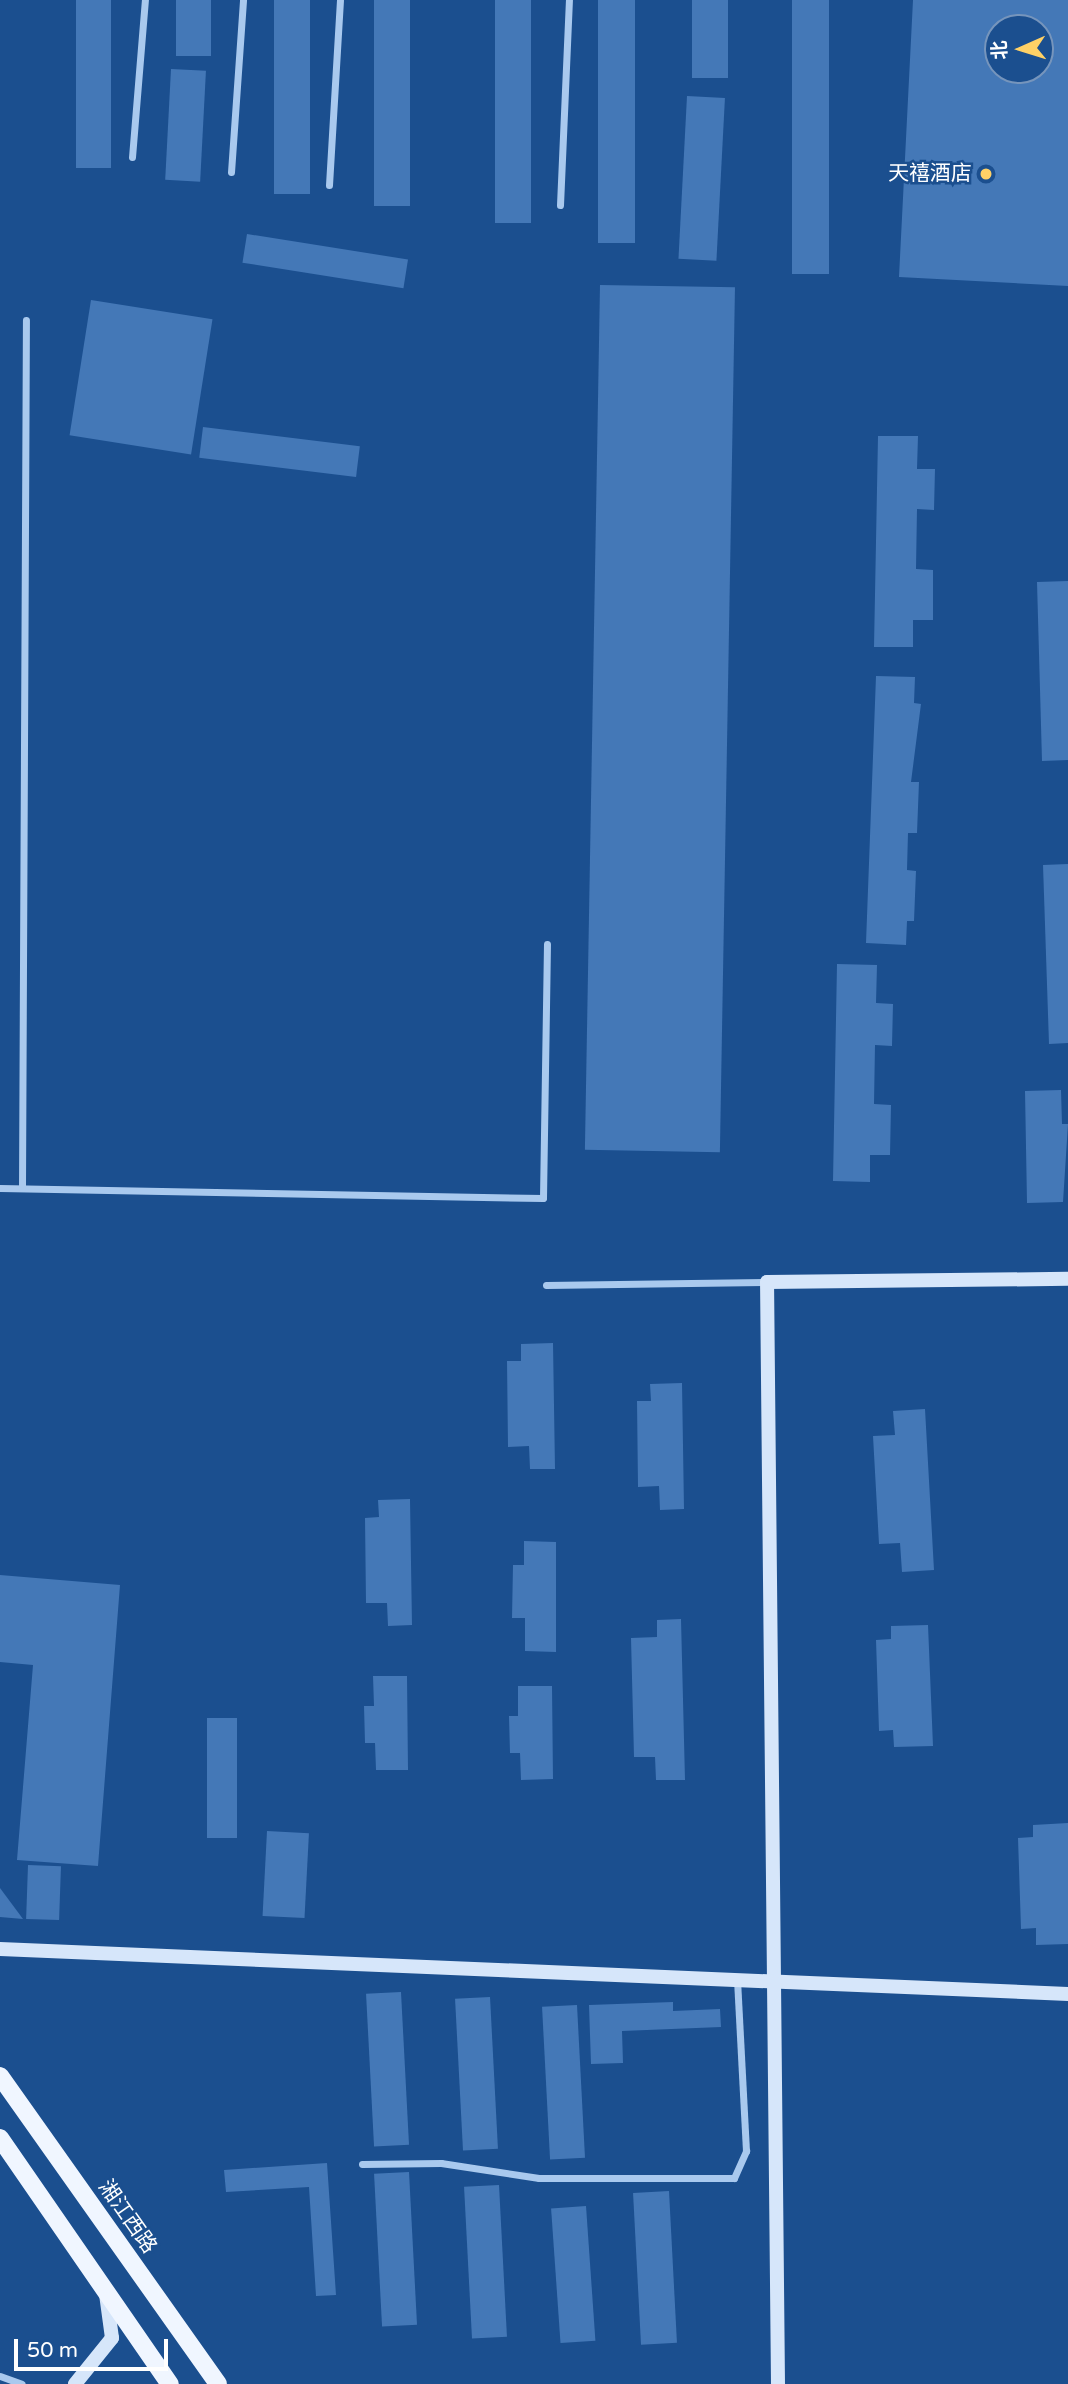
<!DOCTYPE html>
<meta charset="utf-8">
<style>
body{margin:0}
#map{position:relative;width:1068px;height:2384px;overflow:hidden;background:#1b4f8f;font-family:"Varela Round","Noto Sans SC",sans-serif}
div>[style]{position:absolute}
.building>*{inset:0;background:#4478b7;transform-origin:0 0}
.street>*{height:7px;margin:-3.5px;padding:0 3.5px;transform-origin:3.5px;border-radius:3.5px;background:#a9c9ee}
.secondary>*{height:14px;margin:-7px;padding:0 7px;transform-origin:7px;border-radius:7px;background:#d6e6fa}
.primary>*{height:18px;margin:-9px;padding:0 9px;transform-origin:9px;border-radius:9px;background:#f0f6ff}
.dots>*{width:19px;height:19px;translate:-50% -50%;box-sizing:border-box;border:4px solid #1b4f8f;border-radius:50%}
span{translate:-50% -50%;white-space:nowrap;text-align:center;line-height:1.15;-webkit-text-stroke:5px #1b4f8f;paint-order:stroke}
.poi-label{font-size:21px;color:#fff}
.right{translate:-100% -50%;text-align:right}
.street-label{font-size:21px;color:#fff}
.north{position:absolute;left:984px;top:14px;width:70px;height:70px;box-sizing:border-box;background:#1b4f8f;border:2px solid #7695bc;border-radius:50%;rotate:267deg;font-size:19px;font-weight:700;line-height:28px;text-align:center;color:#fff}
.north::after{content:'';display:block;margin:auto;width:24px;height:32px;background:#ffd166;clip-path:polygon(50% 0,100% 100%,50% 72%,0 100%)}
.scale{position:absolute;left:14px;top:2339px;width:154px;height:32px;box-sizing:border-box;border:4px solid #fff;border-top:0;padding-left:9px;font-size:21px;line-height:24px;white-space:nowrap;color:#fff;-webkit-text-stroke:5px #1b4f8f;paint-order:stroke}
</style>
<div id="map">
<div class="building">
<i style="left:76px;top:0;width:35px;height:168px"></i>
<i style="left:176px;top:0;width:35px;height:56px"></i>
<i style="left:274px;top:0;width:36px;height:194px"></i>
<i style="left:374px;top:0;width:36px;height:206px"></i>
<i style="left:495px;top:0;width:36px;height:223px"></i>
<i style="left:598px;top:0;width:37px;height:243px"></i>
<i style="left:692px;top:0;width:36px;height:78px"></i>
<i style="left:792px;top:0;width:37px;height:274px"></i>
<i style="clip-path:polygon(evenodd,913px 0,1068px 0,1068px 286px,899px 277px,913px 0,998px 28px,1040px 28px,1040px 70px,998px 70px,998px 28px)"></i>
<i style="left:171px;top:69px;width:35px;height:111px;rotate:3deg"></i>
<i style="left:687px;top:96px;width:38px;height:163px;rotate:3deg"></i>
<i style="left:247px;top:234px;width:163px;height:29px;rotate:9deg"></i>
<i style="left:600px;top:285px;width:135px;height:865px;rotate:1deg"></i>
<i style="left:91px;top:300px;width:123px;height:137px;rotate:9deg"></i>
<i style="left:203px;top:427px;width:158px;height:31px;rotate:7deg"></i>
<i style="clip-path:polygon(878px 436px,918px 436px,917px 469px,935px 469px,934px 510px,917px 509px,916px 569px,933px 570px,933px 620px,913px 620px,913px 647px,874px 647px)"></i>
<i style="clip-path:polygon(1068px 581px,1068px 760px,1042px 761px,1037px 582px)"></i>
<i style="clip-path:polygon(876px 676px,915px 677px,914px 703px,921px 704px,911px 782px,919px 782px,917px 833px,908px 833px,907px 870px,916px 871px,914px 921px,907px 921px,906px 945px,866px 943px)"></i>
<i style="clip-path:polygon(1068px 864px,1068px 1043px,1049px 1044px,1043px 865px)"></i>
<i style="clip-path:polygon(837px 964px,877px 965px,876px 1003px,893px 1004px,892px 1046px,875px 1045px,874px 1104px,891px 1105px,890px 1155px,870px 1155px,870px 1182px,833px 1181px)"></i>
<i style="clip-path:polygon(1061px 1090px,1062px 1124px,1068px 1124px,1063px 1202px,1027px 1203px,1025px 1091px)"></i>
<i style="clip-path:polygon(553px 1343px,555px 1469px,530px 1469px,529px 1446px,508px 1447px,507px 1361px,521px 1361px,521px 1344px)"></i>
<i style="clip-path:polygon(682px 1383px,684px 1509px,660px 1510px,659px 1486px,638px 1487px,637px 1401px,651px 1401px,650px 1384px)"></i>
<i style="clip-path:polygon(925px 1409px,934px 1570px,902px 1572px,900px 1543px,879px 1544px,873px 1436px,895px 1435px,893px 1411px)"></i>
<i style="clip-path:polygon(410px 1499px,412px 1625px,388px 1626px,387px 1603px,366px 1603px,365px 1518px,379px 1517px,378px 1500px)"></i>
<i style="clip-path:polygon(524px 1541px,556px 1542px,556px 1652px,525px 1651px,525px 1618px,512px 1618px,513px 1565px,524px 1565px)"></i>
<i style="clip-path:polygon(0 1575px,120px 1585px,98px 1866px,17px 1860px,33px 1665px,0 1662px)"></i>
<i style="clip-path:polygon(681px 1619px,685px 1780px,656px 1780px,655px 1757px,634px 1757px,631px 1638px,657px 1637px,657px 1620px)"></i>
<i style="clip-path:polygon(928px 1625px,933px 1746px,894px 1747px,893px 1730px,879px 1731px,876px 1640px,891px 1639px,891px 1626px)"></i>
<i style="clip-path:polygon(373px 1676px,407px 1676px,408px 1770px,376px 1770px,375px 1743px,365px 1743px,364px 1706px,374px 1706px)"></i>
<i style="clip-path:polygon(518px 1686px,552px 1686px,553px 1779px,521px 1780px,520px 1753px,510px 1753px,509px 1716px,518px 1716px)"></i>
<i style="left:207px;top:1718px;width:30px;height:120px"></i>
<i style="clip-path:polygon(1068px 1823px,1068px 1944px,1036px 1945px,1036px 1928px,1021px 1929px,1018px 1838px,1033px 1837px,1033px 1825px)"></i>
<i style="left:267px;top:1831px;width:42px;height:85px;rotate:3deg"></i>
<i style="left:28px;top:1865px;width:33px;height:54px;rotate:2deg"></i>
<i style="clip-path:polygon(0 1888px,23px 1919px,0 1917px)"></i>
<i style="left:401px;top:1992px;width:153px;height:35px;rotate:87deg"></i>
<i style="left:490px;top:1997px;width:152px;height:35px;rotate:87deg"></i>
<i style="clip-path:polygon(673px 2002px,673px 2011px,720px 2009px,721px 2027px,622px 2031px,623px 2063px,591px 2064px,589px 2005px)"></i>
<i style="left:577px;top:2005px;width:153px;height:35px;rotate:87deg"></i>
<i style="clip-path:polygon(327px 2163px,336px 2295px,316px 2296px,309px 2187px,226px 2192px,224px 2170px)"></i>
<i style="left:409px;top:2172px;width:153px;height:35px;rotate:87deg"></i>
<i style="left:499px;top:2185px;width:152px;height:35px;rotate:87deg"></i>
<i style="left:669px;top:2191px;width:152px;height:36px;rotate:87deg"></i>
<i style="left:586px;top:2206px;width:135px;height:35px;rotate:86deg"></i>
</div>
<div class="street">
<i style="left:132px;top:157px;width:158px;rotate:-85.3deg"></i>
<i style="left:231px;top:172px;width:172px;rotate:-86deg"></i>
<i style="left:329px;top:185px;width:185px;rotate:-86.6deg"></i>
<i style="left:560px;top:205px;width:205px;rotate:-87.5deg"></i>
<i style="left:0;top:1188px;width:543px;rotate:1.06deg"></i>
<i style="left:543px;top:1198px;width:254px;rotate:-89.1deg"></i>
<i style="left:22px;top:1188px;width:868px;rotate:-89.74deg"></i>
<i style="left:546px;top:1285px;width:221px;rotate:-0.8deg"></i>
<i style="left:362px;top:2164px;width:79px;rotate:-0.7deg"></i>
<i style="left:441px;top:2163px;width:99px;rotate:8.7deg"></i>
<i style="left:539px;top:2178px;width:195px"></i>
<i style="left:734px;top:2178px;width:30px;rotate:-66deg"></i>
<i style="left:746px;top:2151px;width:172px;rotate:-93deg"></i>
<i style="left:0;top:2376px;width:23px;rotate:20deg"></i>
</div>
<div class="secondary">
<i style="left:0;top:1949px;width:1069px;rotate:2.41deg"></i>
<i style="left:75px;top:2384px;width:59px;rotate:-51.2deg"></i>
<i style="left:112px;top:2338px;width:44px;rotate:-97.8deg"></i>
<i style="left:778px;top:2384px;width:1102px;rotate:-90.57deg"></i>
<i style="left:767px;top:1282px;width:301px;rotate:-0.6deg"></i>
</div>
<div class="primary">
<i style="left:0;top:2076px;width:377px;rotate:54.7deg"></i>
<i style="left:0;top:2138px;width:299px;rotate:55.4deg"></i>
</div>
<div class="dots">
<i style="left:986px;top:174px;background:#ffd166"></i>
</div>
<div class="poi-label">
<span class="right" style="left:972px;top:174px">天禧酒店</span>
</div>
<div class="street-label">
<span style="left:127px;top:2217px;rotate:55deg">湘江西路</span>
</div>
<div class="north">北</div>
<div class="scale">50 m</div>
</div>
